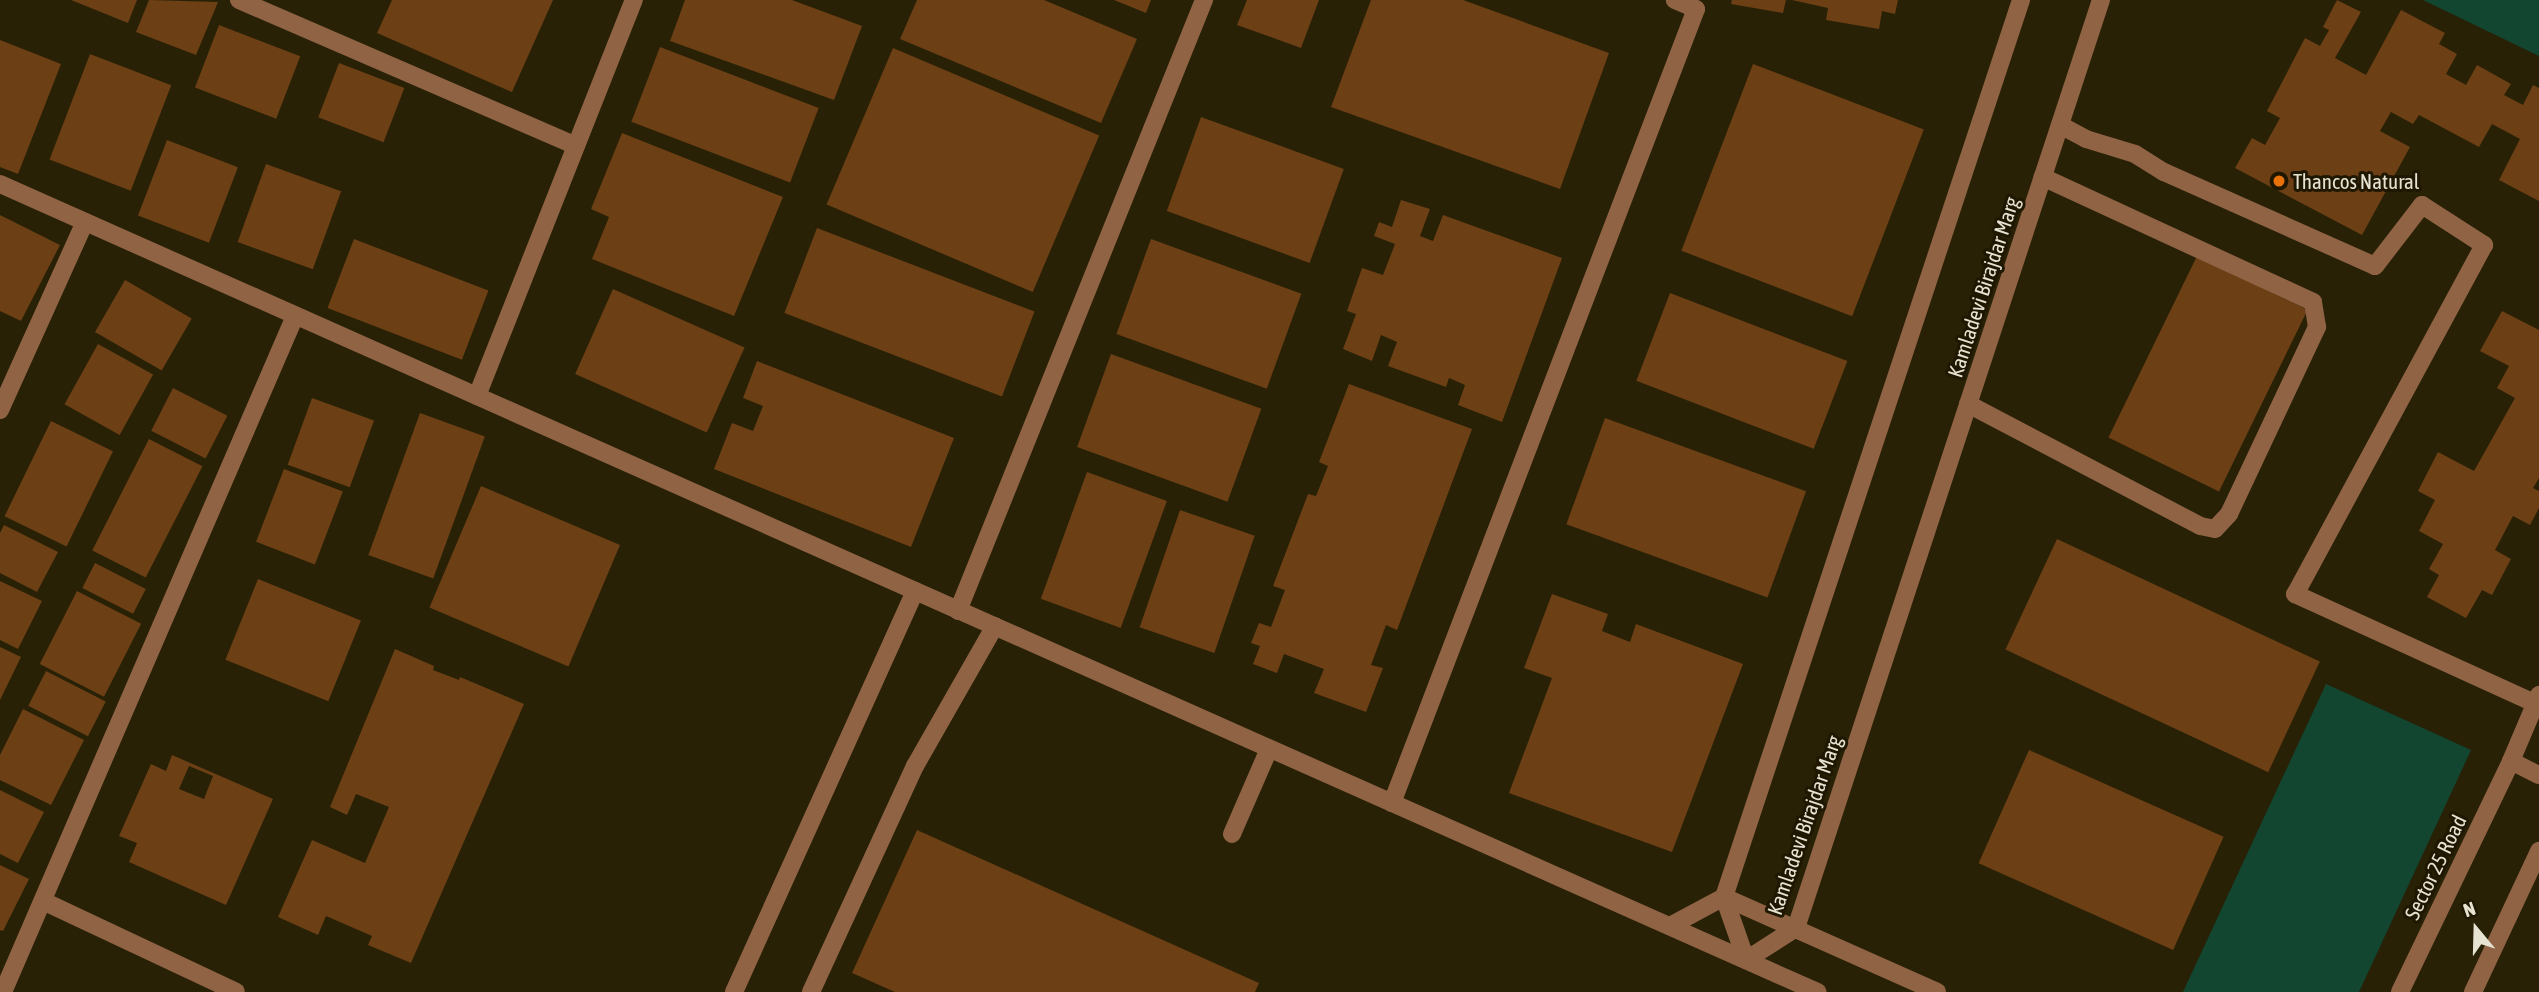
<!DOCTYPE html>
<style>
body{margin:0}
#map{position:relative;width:2539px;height:992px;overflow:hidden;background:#282106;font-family:"Asap Condensed",sans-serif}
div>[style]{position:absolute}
.green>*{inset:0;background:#124631}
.building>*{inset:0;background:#6c3f15;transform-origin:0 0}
.minor>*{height:18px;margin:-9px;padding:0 9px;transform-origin:9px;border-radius:9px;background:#906344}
.dots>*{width:19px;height:19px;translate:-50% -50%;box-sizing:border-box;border:4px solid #1f1700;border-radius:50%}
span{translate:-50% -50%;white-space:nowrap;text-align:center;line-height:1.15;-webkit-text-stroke:6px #1f1700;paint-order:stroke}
.poi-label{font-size:21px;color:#e7e3d3}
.left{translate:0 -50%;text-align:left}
.street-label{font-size:21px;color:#e7e3d3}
.north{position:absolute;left:2441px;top:894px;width:70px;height:70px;-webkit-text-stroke:5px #1f1700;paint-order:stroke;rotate:341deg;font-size:19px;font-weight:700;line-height:28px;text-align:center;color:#e7e3d3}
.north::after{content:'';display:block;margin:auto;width:24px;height:32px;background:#e7e3d3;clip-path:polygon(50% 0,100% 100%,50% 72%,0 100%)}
</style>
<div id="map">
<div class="green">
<i style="clip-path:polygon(2423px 0,2539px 0,2539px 56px)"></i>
<i style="clip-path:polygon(2326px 684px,2471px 750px,2359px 992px,2183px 992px)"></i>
</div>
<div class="building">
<i style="clip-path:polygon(71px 0,137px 0,128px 23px)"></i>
<i style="clip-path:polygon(149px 0,218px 2px,196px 55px,136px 32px)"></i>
<i style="clip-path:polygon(392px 0,553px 0,512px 92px,377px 33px)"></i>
<i style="clip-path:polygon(685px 0,792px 0,862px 26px,834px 100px,670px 41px)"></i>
<i style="clip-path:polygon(917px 0,1044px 0,1137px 39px,1101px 123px,900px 39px)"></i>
<i style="clip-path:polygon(1114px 0,1151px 0,1146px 13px)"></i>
<i style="clip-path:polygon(1247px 0,1319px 0,1301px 48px,1237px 25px)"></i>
<i style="clip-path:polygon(1371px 0,1463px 0,1609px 53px,1560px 189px,1331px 107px)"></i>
<i style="clip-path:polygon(1732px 0,1786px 0,1783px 13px,1731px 4px)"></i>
<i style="clip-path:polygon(1792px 0,1898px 0,1895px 14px,1882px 11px,1879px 29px,1826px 20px,1828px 8px)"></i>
<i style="clip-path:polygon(2337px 0,2361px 12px,2335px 58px,2366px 75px,2401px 10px,2445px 33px,2439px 44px,2457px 54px,2446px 74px,2466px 85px,2477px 65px,2511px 84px,2504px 95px,2523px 105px,2533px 85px,2539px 88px,2539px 201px,2499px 180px,2520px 139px,2492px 124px,2479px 147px,2419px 115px,2413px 124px,2391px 112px,2380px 131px,2410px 147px,2362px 235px,2235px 168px,2252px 138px,2265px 145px,2280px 118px,2267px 111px,2305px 38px,2320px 46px,2329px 30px,2323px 27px)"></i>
<i style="left:219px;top:25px;width:87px;height:67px;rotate:21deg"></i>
<i style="clip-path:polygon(0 40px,61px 64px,18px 174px,0 167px)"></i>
<i style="left:660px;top:47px;width:170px;height:80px;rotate:21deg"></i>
<i style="left:893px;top:48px;width:224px;height:170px;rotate:23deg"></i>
<i style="left:90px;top:54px;width:87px;height:113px;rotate:21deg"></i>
<i style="left:339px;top:63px;width:70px;height:58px;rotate:21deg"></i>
<i style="left:1753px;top:64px;width:183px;height:200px;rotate:21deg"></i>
<i style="left:1201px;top:117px;width:152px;height:100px;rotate:20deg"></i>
<i style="clip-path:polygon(622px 133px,783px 197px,734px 316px,592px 259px,609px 217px,591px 209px)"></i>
<i style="left:167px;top:140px;width:76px;height:81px;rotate:21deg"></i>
<i style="left:266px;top:164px;width:80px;height:83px;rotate:20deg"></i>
<i style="clip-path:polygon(1401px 200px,1430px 209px,1420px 236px,1433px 241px,1443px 215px,1562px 258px,1502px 422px,1458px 405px,1465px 385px,1449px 378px,1446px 387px,1388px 366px,1397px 342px,1381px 335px,1372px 361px,1343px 349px,1356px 314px,1347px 311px,1362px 268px,1383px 275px,1395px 244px,1374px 236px,1379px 222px,1392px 227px)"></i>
<i style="clip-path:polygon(0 215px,60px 245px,21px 321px,0 311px)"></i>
<i style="left:817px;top:228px;width:233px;height:91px;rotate:21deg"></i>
<i style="left:354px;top:239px;width:144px;height:74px;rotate:21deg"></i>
<i style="left:1151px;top:239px;width:160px;height:101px;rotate:20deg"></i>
<i style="left:2197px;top:256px;width:123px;height:202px;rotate:26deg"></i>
<i style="left:125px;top:280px;width:77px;height:60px;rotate:30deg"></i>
<i style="left:613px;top:289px;width:144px;height:93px;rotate:24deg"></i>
<i style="left:1670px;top:293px;width:190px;height:94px;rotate:21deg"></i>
<i style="clip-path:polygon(2502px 311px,2539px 330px,2539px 478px,2533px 488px,2539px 491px,2539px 508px,2530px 525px,2513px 516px,2495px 550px,2511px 559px,2492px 595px,2482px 590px,2466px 618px,2427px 597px,2439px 575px,2429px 569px,2443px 544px,2419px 531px,2435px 500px,2418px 491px,2438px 452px,2474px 471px,2515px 398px,2497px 388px,2509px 366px,2480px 351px)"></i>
<i style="left:98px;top:344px;width:63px;height:69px;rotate:29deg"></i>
<i style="left:1111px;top:354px;width:160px;height:99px;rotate:20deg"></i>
<i style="clip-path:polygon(757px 361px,954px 438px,911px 547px,714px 469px,732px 423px,753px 431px,763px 406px,743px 398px)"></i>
<i style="clip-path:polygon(1349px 384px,1472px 429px,1397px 630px,1386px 625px,1371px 665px,1383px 668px,1366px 712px,1314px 693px,1324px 669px,1284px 654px,1277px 673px,1253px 664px,1260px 646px,1251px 643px,1259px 623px,1271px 627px,1285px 590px,1273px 586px,1308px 494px,1316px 496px,1328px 466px,1319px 462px)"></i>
<i style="left:173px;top:388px;width:61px;height:48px;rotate:27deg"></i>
<i style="left:312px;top:398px;width:66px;height:71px;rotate:20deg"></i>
<i style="left:420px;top:413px;width:69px;height:151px;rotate:20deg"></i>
<i style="left:1605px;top:418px;width:214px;height:113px;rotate:20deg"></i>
<i style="left:51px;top:421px;width:69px;height:106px;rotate:26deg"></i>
<i style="left:149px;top:439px;width:60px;height:125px;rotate:27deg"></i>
<i style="left:284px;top:469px;width:63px;height:78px;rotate:21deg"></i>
<i style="left:1087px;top:472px;width:85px;height:135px;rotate:20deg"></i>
<i style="left:481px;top:486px;width:151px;height:132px;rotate:23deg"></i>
<i style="left:1180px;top:510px;width:79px;height:124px;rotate:19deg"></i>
<i style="clip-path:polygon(4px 525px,58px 552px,37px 592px,0 573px,0 533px)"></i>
<i style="left:2057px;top:539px;width:290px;height:122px;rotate:25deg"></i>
<i style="left:95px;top:563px;width:57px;height:28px;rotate:27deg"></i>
<i style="left:258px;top:579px;width:111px;height:87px;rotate:22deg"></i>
<i style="clip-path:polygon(0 581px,42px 601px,18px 649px,0 640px)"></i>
<i style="left:77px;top:591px;width:72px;height:82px;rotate:27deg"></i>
<i style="clip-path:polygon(1552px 594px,1608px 614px,1602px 631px,1630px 642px,1636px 624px,1743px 664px,1672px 852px,1509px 793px,1552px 678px,1524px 668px)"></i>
<i style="clip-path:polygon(0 647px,21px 657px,0 700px)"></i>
<i style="clip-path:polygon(395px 649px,434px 666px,433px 670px,459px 680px,460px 677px,524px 704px,411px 963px,368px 945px,372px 936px,326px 916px,318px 935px,278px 917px,312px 840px,365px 863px,389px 807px,356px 794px,347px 815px,330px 807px)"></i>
<i style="left:46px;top:671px;width:67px;height:39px;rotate:27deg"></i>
<i style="clip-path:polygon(23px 709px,84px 740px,51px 805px,0 780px,0 755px)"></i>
<i style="left:2029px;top:750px;width:213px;height:124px;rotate:24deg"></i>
<i style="clip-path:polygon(evenodd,172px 755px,273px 799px,226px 905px,129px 862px,137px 843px,119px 836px,151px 764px,166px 771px,172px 755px,189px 766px,213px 776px,204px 799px,179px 789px,189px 766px)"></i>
<i style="clip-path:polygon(0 790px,44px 812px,18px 863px,0 854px)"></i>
<i style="clip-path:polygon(917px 830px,1259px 983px,1255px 992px,895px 992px,852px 973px)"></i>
<i style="clip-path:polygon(0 865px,29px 879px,3px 931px,0 930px)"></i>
</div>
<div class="minor">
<i style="left:239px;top:0;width:367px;rotate:23.4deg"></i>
<i style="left:2060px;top:125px;width:30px;rotate:28deg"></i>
<i style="left:2086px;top:139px;width:51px;rotate:17deg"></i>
<i style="left:2135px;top:154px;width:34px;rotate:32deg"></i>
<i style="left:2164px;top:172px;width:231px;rotate:24deg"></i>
<i style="left:2375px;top:266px;width:77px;rotate:-52.4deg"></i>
<i style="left:2422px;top:205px;width:74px;rotate:32.8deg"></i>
<i style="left:2484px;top:245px;width:397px;rotate:118.4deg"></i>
<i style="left:2295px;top:594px;width:268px;rotate:24.5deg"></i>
<i style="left:0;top:184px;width:1989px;rotate:23.97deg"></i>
<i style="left:477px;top:396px;width:426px;rotate:-68.4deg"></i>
<i style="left:1968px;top:404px;width:262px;rotate:27.7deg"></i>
<i style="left:2200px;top:526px;width:15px;rotate:11deg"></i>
<i style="left:2215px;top:529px;width:21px;rotate:-47deg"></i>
<i style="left:2229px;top:514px;width:207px;rotate:-64.8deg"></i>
<i style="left:2317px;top:327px;width:25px;rotate:-99deg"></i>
<i style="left:2313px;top:302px;width:298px;rotate:-155.2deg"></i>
<i style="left:0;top:410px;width:206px;rotate:-65.7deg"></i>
<i style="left:958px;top:611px;width:659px;rotate:-68.07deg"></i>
<i style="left:2511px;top:761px;width:31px;rotate:27deg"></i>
<i style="left:1392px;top:803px;width:850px;rotate:-69.05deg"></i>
<i style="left:1696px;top:9px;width:23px;rotate:-157deg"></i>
<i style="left:1232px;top:834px;width:93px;rotate:-66.5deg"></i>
<i style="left:43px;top:901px;width:213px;rotate:25.2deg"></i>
<i style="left:1670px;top:926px;width:61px;rotate:-28.2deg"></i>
<i style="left:1724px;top:897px;width:233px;rotate:24deg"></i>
<i style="left:1746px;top:960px;width:59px;rotate:-32.6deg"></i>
<i style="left:1796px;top:928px;width:977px;rotate:-71.81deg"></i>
<i style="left:1746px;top:960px;width:67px;rotate:-109.2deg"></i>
<i style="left:1724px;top:897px;width:945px;rotate:-71.68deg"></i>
<i style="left:3px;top:992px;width:736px;rotate:-66.64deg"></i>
<i style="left:734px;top:992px;width:440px;rotate:-65.7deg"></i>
<i style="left:811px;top:992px;width:249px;rotate:-65.3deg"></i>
<i style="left:915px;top:766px;width:161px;rotate:-60.3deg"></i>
<i style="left:2400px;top:992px;width:256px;rotate:-64.3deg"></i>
<i style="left:2511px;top:761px;width:72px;rotate:-67deg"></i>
<i style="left:2473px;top:992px;width:156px;rotate:-64.9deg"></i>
</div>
<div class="dots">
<i style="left:2279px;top:181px;background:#e8710a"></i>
</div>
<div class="poi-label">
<span class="left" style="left:2293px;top:181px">Thancos Natural</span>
</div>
<div class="street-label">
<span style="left:1983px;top:287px;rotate:-72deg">Kamladevi Birajdar Marg</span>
<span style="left:1804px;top:825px;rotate:-71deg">Kamladevi Birajdar Marg</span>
<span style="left:2435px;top:867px;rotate:-64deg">Sector 25 Road</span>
</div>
<div class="north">N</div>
</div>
